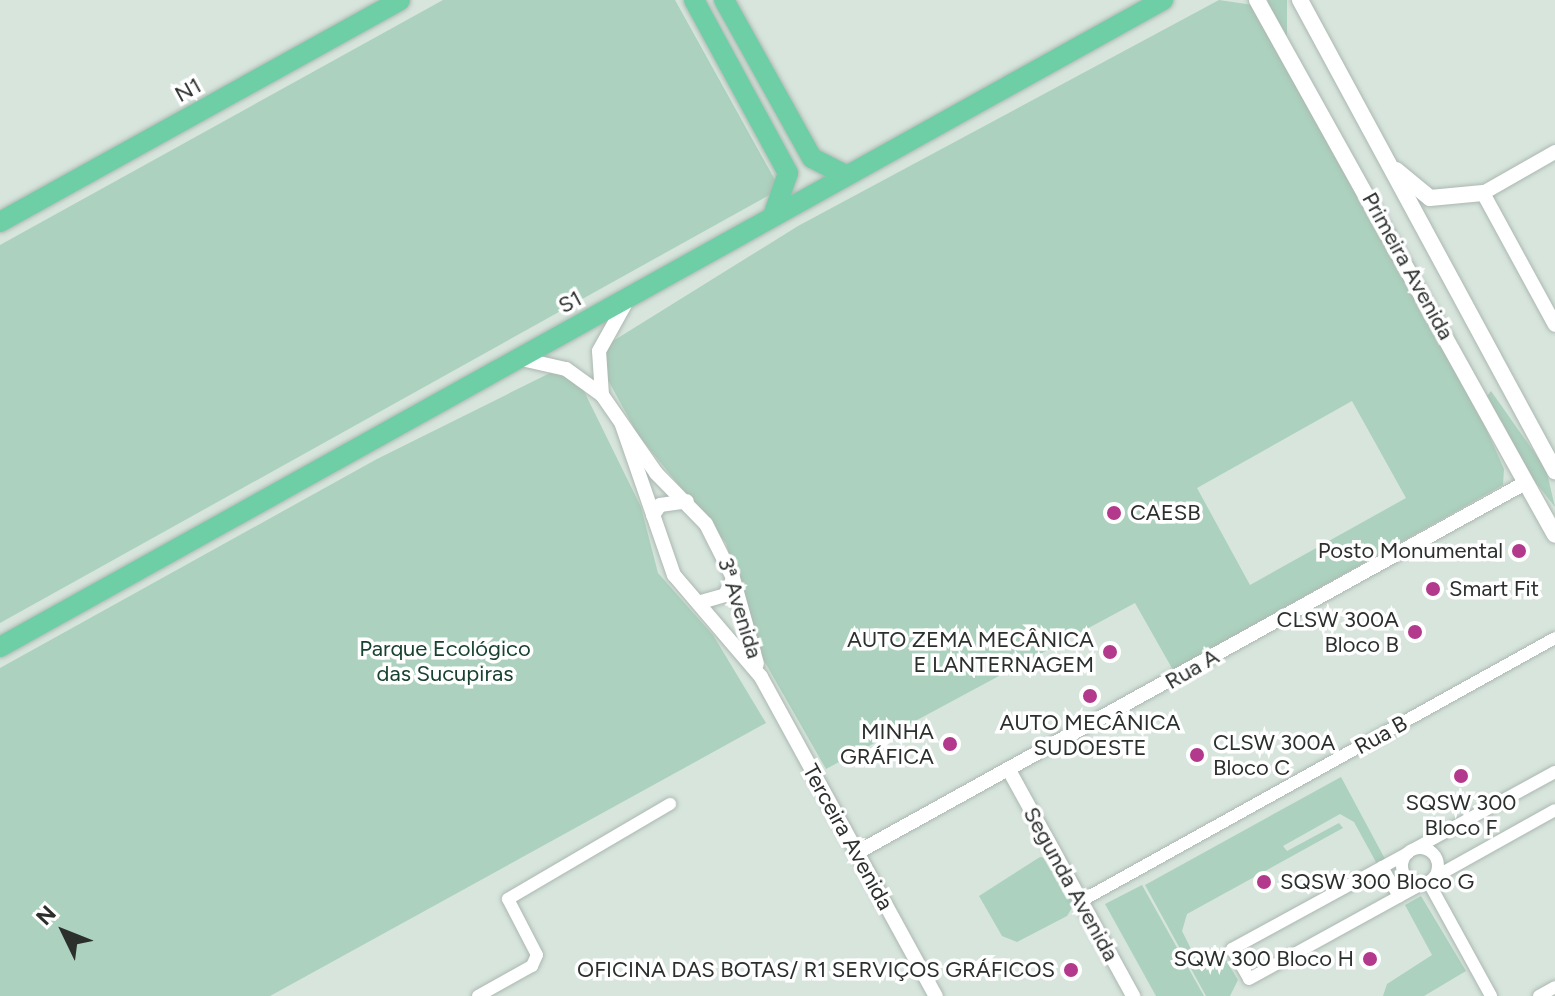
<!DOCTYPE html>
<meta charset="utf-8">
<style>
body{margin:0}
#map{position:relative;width:1555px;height:996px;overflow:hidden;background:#d7e5dd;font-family:Figtree,sans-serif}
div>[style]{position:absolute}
.green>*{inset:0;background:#acd1be;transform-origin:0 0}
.roads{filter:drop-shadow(0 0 2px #abb8b1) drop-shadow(0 0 2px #abb8b1)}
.minor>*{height:12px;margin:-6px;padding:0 6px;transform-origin:6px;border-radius:6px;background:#fff}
.minor>.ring{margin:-6px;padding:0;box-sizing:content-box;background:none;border:12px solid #fff;border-radius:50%}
.tertiary>*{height:14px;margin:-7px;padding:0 7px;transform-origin:7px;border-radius:7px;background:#fff}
.secondary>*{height:16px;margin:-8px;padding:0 8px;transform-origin:8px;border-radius:8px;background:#fff}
.trunk>*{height:20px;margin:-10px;padding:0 10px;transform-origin:10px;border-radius:10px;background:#6ecfa7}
.dots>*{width:22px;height:22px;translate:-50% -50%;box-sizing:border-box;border:4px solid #fff;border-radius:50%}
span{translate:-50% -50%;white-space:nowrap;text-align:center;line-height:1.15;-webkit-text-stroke:7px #fff;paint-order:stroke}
.street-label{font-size:22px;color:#2b302d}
.poi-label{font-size:22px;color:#2b302d}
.left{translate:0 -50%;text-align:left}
.right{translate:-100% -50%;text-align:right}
.park-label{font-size:22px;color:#184230}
.north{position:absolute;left:24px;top:892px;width:80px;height:80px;-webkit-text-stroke:6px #fff;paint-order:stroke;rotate:313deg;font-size:22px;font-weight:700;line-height:32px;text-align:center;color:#2b302d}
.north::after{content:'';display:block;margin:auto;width:28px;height:36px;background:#2b302d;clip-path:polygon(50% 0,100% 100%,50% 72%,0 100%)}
</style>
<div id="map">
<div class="green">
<i style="clip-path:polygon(443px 0,675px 0,780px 189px,0 623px,0 245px)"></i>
<i style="clip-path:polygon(evenodd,1219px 0,1253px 5px,1473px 399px,1504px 469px,1503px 485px,1173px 670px,1135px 603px,826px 769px,755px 645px,726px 543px,638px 435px,602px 369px,605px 346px,798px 226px,1219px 0,1352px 401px,1406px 498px,1250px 585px,1197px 488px,1352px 401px)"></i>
<i style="left:1268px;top:0;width:19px;height:434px"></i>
<i style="clip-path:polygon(554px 371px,580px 383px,641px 507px,658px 573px,713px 635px,766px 723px,270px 996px,0 996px,0 668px,377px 459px)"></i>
<i style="clip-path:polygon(1491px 391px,1546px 469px,1555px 507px,1533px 479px,1487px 396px)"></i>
<i style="clip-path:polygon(1341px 777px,1385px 859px,1377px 864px,1354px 822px,1340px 814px,1283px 846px,1287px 851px,1339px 823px,1343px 828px,1187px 914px,1182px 931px,1195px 957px,1207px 964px,1226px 960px,1238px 980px,1230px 996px,1206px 996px,1145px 885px)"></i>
<i style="clip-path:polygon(1040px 857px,1049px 858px,1075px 903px,1067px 916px,1017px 942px,1002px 936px,979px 896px)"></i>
<i style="clip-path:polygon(1142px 885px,1204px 996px,1156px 996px,1105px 904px)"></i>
<i style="clip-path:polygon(1421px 896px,1466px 971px,1424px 996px,1383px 996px,1387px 984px,1432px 955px,1405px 905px)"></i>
</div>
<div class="roads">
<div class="minor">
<i class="ring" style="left:1402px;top:848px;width:24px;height:24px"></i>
<i style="left:1416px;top:848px;width:158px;rotate:-28.7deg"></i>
<i style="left:1408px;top:853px;width:200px;rotate:151.4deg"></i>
<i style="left:1232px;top:949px;width:34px;rotate:60deg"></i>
<i style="left:1249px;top:979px;width:195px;rotate:-28.8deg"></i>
<i style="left:1382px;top:867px;width:34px;rotate:60deg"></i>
<i style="left:1435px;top:877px;width:137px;rotate:-29.2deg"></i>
<i style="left:1429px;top:883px;width:129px;rotate:61.2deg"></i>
<i style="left:1081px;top:901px;width:542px;rotate:-29.02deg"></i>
<i style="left:478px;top:996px;width:62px;rotate:-29.1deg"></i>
<i style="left:532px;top:966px;width:12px;rotate:-66deg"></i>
<i style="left:537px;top:955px;width:63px;rotate:-117.4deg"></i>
<i style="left:508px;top:899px;width:188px;rotate:-30.4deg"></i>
<i style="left:1539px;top:996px;width:18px;rotate:-29deg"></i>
</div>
<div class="tertiary">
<i style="left:1555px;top:152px;width:83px;rotate:150.3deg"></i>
<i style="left:1483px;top:193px;width:150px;rotate:61.4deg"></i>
<i style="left:517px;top:358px;width:50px;rotate:12.7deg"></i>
<i style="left:566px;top:369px;width:44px;rotate:35.8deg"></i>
<i style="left:602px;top:395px;width:95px;rotate:55.3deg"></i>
<i style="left:656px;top:473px;width:71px;rotate:45.6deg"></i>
<i style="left:706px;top:524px;width:60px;rotate:63.4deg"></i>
<i style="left:733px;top:578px;width:89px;rotate:74.4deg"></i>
<i style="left:602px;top:395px;width:44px;rotate:-93.9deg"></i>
<i style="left:599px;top:351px;width:60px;rotate:-60.9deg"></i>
<i style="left:622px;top:425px;width:159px;rotate:70.9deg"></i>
<i style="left:674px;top:575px;width:134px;rotate:49.5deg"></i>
<i style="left:761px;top:677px;width:364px;rotate:61.3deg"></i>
<i style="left:653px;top:515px;width:12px;rotate:-55deg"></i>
<i style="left:660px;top:505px;width:27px;rotate:-8deg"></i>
<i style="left:701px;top:602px;width:25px;rotate:-16deg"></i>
<i style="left:725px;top:595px;width:18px;rotate:-63deg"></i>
<i style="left:1010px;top:772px;width:256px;rotate:61.2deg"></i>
<i style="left:858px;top:852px;width:762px;rotate:-28.95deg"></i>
</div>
<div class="secondary">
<i style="left:1257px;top:0;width:612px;rotate:60.88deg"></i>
<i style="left:1300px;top:0;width:536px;rotate:61.57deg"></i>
<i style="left:1396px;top:170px;width:44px;rotate:39.5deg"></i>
<i style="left:1430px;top:198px;width:53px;rotate:-5.4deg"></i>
</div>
<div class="trunk">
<i style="left:694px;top:0;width:197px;rotate:61.5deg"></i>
<i style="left:788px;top:173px;width:42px;rotate:109.3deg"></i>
<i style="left:724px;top:0;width:181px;rotate:60.9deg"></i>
<i style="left:812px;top:158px;width:38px;rotate:27deg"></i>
<i style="left:0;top:222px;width:457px;rotate:-29deg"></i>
<i style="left:0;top:647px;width:1331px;rotate:-29.09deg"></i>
</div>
</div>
<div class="dots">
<i style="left:1114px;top:513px;background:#b2398c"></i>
<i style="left:1519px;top:551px;background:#b2398c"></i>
<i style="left:1433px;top:589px;background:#b2398c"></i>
<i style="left:1415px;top:632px;background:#b2398c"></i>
<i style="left:1110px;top:652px;background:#b2398c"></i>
<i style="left:1090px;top:696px;background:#b2398c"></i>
<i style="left:950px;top:744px;background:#b2398c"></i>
<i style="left:1197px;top:755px;background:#b2398c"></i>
<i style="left:1461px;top:776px;background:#b2398c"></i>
<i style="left:1264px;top:882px;background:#b2398c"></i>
<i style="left:1370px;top:959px;background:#b2398c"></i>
<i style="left:1071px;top:970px;background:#b2398c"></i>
</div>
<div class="street-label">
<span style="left:188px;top:90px;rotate:-29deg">N1</span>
<span style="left:1408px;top:266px;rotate:61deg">Primeira Avenida</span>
<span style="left:570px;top:302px;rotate:-28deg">S1</span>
<span style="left:740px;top:608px;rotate:73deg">3ª Avenida</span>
<span style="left:1192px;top:669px;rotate:-30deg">Rua A</span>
<span style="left:1381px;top:735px;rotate:-29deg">Rua B</span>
<span style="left:848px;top:837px;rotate:61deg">Terceira Avenida</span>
<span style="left:1071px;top:884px;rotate:61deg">Segunda Avenida</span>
</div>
<div class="poi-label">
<span class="left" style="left:1130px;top:513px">CAESB</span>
<span class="right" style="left:1503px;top:551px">Posto Monumental</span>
<span class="left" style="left:1449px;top:589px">Smart Fit</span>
<span class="right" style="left:1399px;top:632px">CLSW 300A<br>Bloco B</span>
<span class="right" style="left:1094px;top:652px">AUTO ZEMA MECÂNICA<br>E LANTERNAGEM</span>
<span style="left:1090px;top:735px">AUTO MECÂNICA<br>SUDOESTE</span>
<span class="right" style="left:934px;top:744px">MINHA<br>GRÁFICA</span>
<span class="left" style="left:1213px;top:755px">CLSW 300A<br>Bloco C</span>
<span style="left:1461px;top:815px">SQSW 300<br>Bloco F</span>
<span class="left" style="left:1280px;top:882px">SQSW 300 Bloco G</span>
<span class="right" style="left:1354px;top:959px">SQW 300 Bloco H</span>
<span class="right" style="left:1055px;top:970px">OFICINA DAS BOTAS/ R1 SERVIÇOS GRÁFICOS</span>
</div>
<div class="park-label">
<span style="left:445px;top:661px">Parque Ecológico<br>das Sucupiras</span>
</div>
<div class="north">N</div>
</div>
